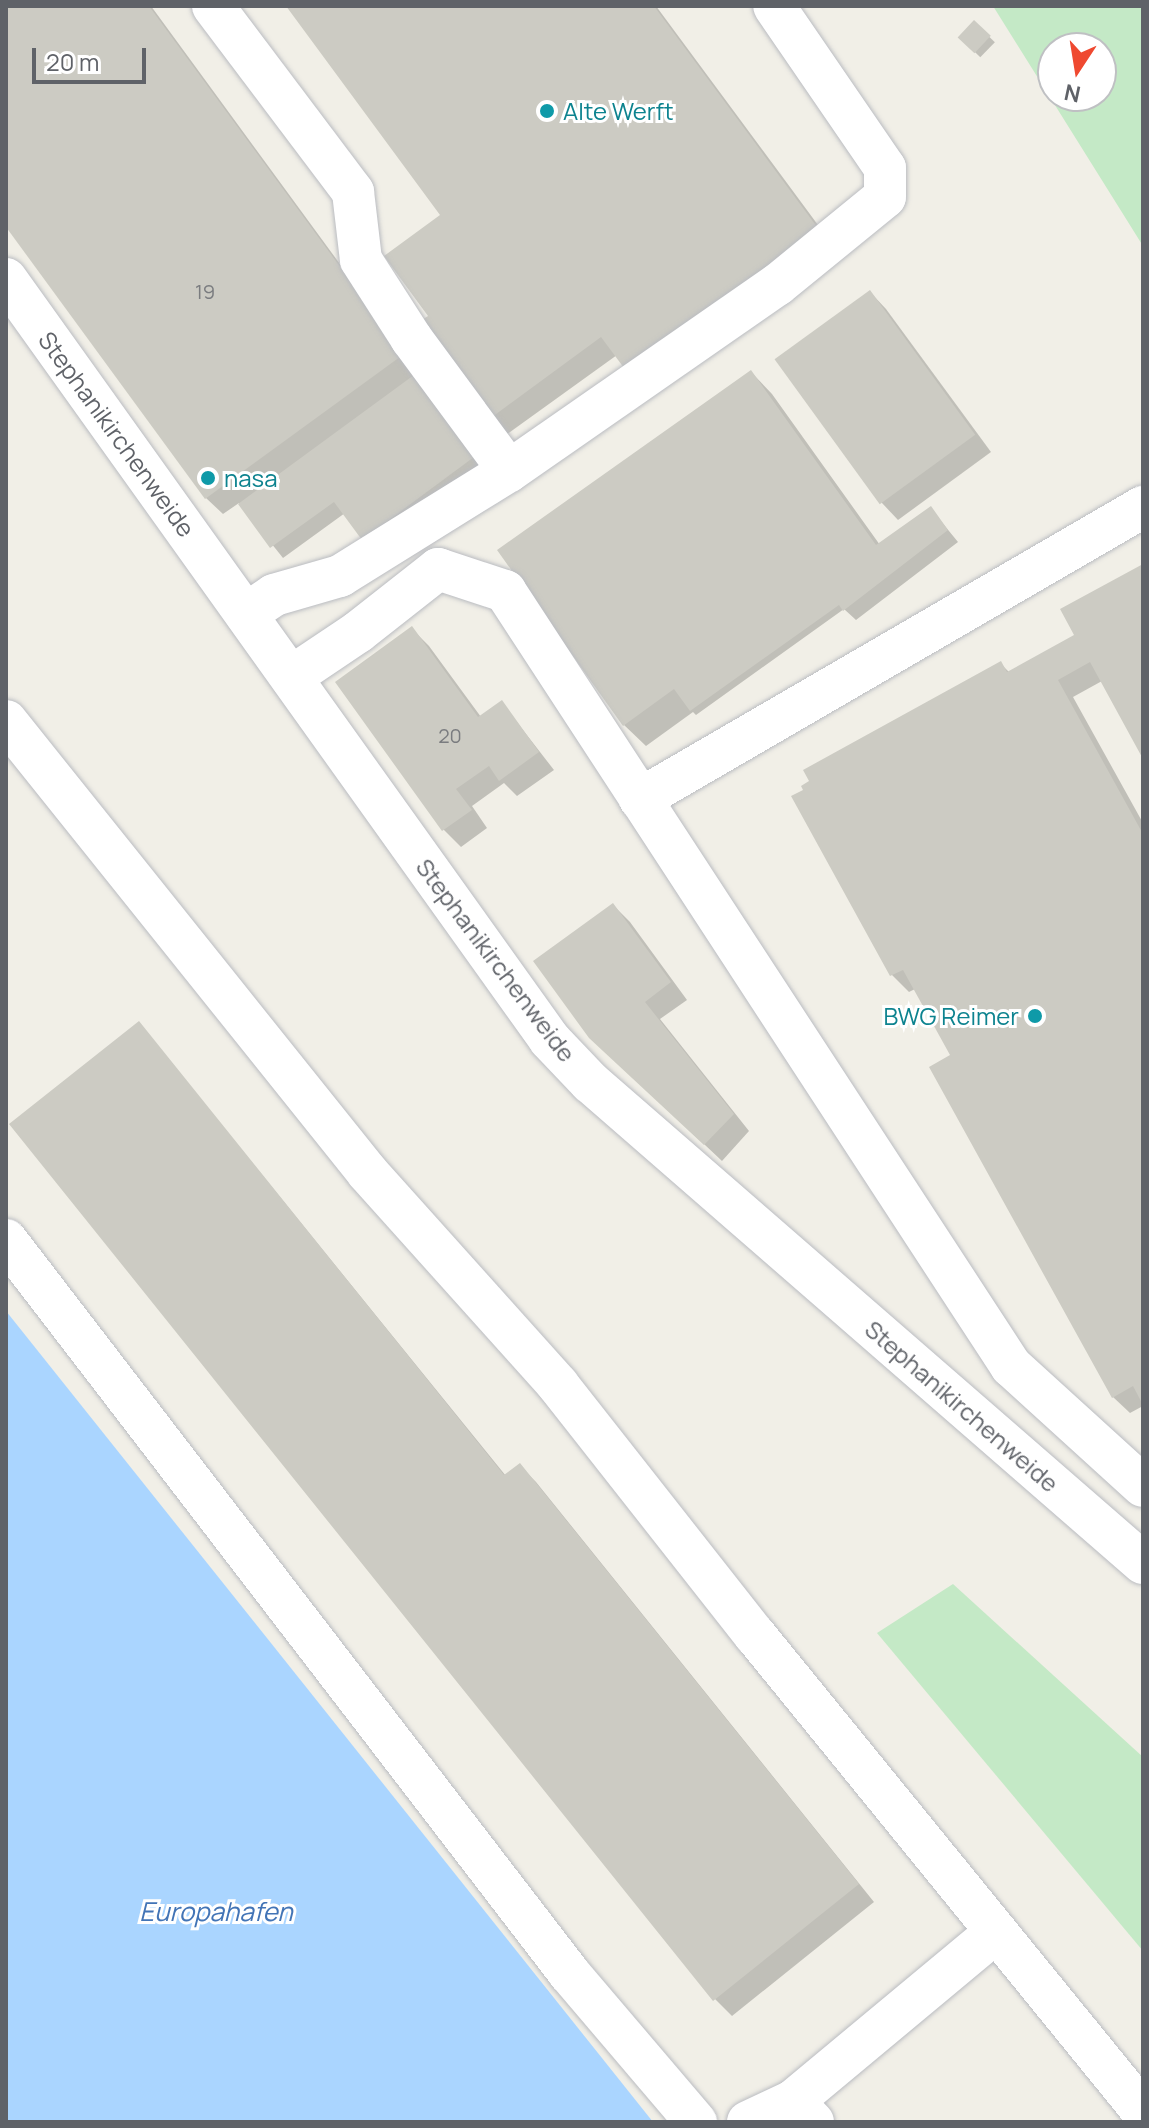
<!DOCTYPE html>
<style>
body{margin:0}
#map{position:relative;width:1149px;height:2128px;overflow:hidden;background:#f1efe7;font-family:Manrope,sans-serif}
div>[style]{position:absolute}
.green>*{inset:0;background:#c4e9c6}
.water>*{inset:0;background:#aad5ff}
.shadow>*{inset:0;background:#0003;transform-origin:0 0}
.building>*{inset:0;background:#cccbc3;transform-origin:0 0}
.roads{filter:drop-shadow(0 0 2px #babcc1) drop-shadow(0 0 2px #babcc1)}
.minor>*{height:42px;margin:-21px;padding:0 21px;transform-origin:21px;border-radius:21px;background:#fff}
.dots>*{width:22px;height:22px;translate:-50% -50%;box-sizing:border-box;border:4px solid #fff;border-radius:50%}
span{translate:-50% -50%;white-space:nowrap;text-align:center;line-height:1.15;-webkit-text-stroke:6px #fff;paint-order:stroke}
.number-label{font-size:20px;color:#7a7c7f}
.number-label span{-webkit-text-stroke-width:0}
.culture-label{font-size:24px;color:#0d838f}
.left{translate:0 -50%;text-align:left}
.right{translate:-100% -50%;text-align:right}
.street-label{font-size:24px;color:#5f6268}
.water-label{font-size:26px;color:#4274b6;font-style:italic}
.frame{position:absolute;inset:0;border:8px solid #5f6268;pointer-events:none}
.north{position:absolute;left:1037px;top:32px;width:80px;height:80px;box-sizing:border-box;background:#fff;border:2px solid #bfc0c3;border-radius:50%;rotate:192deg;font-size:22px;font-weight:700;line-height:32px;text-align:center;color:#5f6268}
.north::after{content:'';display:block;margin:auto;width:28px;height:36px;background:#ef4930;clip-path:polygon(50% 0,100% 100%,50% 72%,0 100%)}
.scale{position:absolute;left:32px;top:48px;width:114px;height:36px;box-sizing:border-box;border:4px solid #5f6268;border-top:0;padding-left:10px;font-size:24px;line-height:28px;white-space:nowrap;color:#5f6268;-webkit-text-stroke:6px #fff;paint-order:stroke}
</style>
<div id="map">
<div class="green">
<i style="clip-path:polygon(evenodd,993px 6px,1143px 6px,1143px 246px,993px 6px,1053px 48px,1101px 48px,1101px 96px,1053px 96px,1053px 48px)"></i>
<i style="clip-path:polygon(953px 1584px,1143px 1757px,1143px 1951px,877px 1633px)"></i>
</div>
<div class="water">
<i style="clip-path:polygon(6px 1311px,653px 2122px,6px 2122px)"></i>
</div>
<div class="shadow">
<i style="clip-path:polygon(6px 6px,151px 6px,419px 372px,490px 475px,363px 539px,345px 513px,283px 558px,239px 503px,223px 514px,206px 498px,6px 224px)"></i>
<i style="clip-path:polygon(288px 6px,656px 6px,835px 248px,617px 355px,506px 435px,430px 316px,442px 216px)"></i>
<i style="left:974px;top:22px;width:29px;height:21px;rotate:44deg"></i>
<i style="clip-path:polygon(870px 292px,886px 309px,991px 452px,898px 520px,882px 503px,777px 360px)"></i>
<i style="clip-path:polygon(751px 372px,772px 394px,880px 545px,931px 509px,958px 542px,856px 620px,844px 609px,696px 715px,693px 712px,646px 746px,624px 725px)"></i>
<i style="clip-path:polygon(1143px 566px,1143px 755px,1102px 681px,1073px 697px,1143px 823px,1143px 1406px,1130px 1413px,1113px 1397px,952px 1056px,915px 989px,909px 992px,892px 975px,794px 797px,1001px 664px,1010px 673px,1077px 636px)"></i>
<i style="clip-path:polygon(412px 629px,429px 646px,481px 717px,502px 703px,554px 770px,517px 796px,504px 783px,472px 806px,487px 828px,461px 847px,444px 830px,338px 682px)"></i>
<i style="clip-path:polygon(613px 905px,630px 922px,687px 1000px,660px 1019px,749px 1131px,722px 1161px,602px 1048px)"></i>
<i style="clip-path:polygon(139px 1023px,506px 1476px,520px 1466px,536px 1482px,874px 1902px,732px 2016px,715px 1999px)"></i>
</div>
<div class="building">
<i style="clip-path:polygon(6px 6px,149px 6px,404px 354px,205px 499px,6px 227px)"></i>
<i style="clip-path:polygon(286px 6px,654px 6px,820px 231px,627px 372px,601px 337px,488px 420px,417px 323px,428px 316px,384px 256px,440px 215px)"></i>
<i style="left:974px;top:20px;width:23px;height:24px;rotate:43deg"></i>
<i style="left:870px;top:290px;width:179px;height:118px;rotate:54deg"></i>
<i style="clip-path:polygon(751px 370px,876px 545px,931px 506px,948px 530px,843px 611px,839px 605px,690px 711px,674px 689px,623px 726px,497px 550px)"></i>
<i style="clip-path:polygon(414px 375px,474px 457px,362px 540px,334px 502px,270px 548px,238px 504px)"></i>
<i style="clip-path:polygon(1143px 564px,1143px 759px,1090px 662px,1058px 680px,1143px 834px,1143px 1405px,1133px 1386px,1112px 1398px,929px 1067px,950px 1055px,903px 970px,890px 976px,791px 796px,803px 790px,801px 786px,809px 781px,803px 770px,1001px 661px,1007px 672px,1074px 635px,1060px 609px)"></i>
<i style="clip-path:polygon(412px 626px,478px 717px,502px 700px,539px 752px,499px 781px,489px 766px,456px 789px,472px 810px,442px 831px,335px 682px)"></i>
<i style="clip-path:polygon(613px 903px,671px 982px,645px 1002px,734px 1114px,704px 1145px,589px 1038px,533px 961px)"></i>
<i style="clip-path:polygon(139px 1021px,504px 1475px,520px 1463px,859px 1884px,713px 2001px,9px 1124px)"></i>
</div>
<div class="roads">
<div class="minor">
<i style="left:213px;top:6px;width:233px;rotate:53deg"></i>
<i style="left:353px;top:192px;width:68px;rotate:83.3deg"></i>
<i style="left:361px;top:260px;width:93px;rotate:57.3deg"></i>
<i style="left:411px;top:338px;width:165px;rotate:53.6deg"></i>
<i style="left:6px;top:279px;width:935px;rotate:54.44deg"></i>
<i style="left:550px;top:1040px;width:58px;rotate:46.4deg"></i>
<i style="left:590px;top:1082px;width:733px;rotate:41.02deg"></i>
<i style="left:246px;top:614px;width:34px;rotate:-34deg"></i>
<i style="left:274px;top:595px;width:69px;rotate:-16.1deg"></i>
<i style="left:340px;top:576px;width:199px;rotate:-31.9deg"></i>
<i style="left:509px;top:471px;width:326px;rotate:-34.8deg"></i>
<i style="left:777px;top:285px;width:139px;rotate:-39.2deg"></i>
<i style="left:885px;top:197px;width:29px;rotate:-90deg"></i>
<i style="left:885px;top:168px;width:196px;rotate:-124.4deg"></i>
<i style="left:291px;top:677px;width:81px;rotate:-33.9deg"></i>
<i style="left:358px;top:632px;width:102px;rotate:-38.2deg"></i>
<i style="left:438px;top:569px;width:71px;rotate:18.2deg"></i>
<i style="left:505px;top:591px;width:926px;rotate:56.86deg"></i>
<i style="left:1011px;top:1366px;width:178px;rotate:42.3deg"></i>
<i style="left:6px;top:721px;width:579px;rotate:51.31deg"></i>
<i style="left:368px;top:1173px;width:285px;rotate:48.1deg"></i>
<i style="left:558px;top:1385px;width:318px;rotate:51.8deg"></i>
<i style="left:755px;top:1635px;width:615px;rotate:50.87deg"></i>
<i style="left:640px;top:799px;width:582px;rotate:-30.14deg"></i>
<i style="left:6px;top:1240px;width:924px;rotate:52.47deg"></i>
<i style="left:569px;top:1973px;width:196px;rotate:49.6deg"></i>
<i style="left:748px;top:2122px;width:50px;rotate:-25deg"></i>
<i style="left:813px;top:2122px;width:29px;rotate:-134deg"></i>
<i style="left:793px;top:2101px;width:264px;rotate:-39.8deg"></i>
</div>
</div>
<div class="dots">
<i style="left:547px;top:111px;background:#0f9aa8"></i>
<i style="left:208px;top:478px;background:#0f9aa8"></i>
<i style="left:1035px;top:1016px;background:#0f9aa8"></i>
</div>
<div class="number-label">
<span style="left:205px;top:291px">19</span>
<span style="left:450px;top:735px">20</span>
</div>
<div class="culture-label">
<span class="left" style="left:563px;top:111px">Alte Werft</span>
<span class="left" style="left:224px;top:478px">nasa</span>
<span class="right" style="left:1019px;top:1016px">BWG Reimer</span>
</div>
<div class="street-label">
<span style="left:117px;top:434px;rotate:54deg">Stephanikirchenweide</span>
<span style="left:496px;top:960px;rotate:53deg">Stephanikirchenweide</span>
<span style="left:962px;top:1406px;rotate:41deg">Stephanikirchenweide</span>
</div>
<div class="water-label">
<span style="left:216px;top:1912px">Europahafen</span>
</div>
<div class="frame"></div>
<div class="north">N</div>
<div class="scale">20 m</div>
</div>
